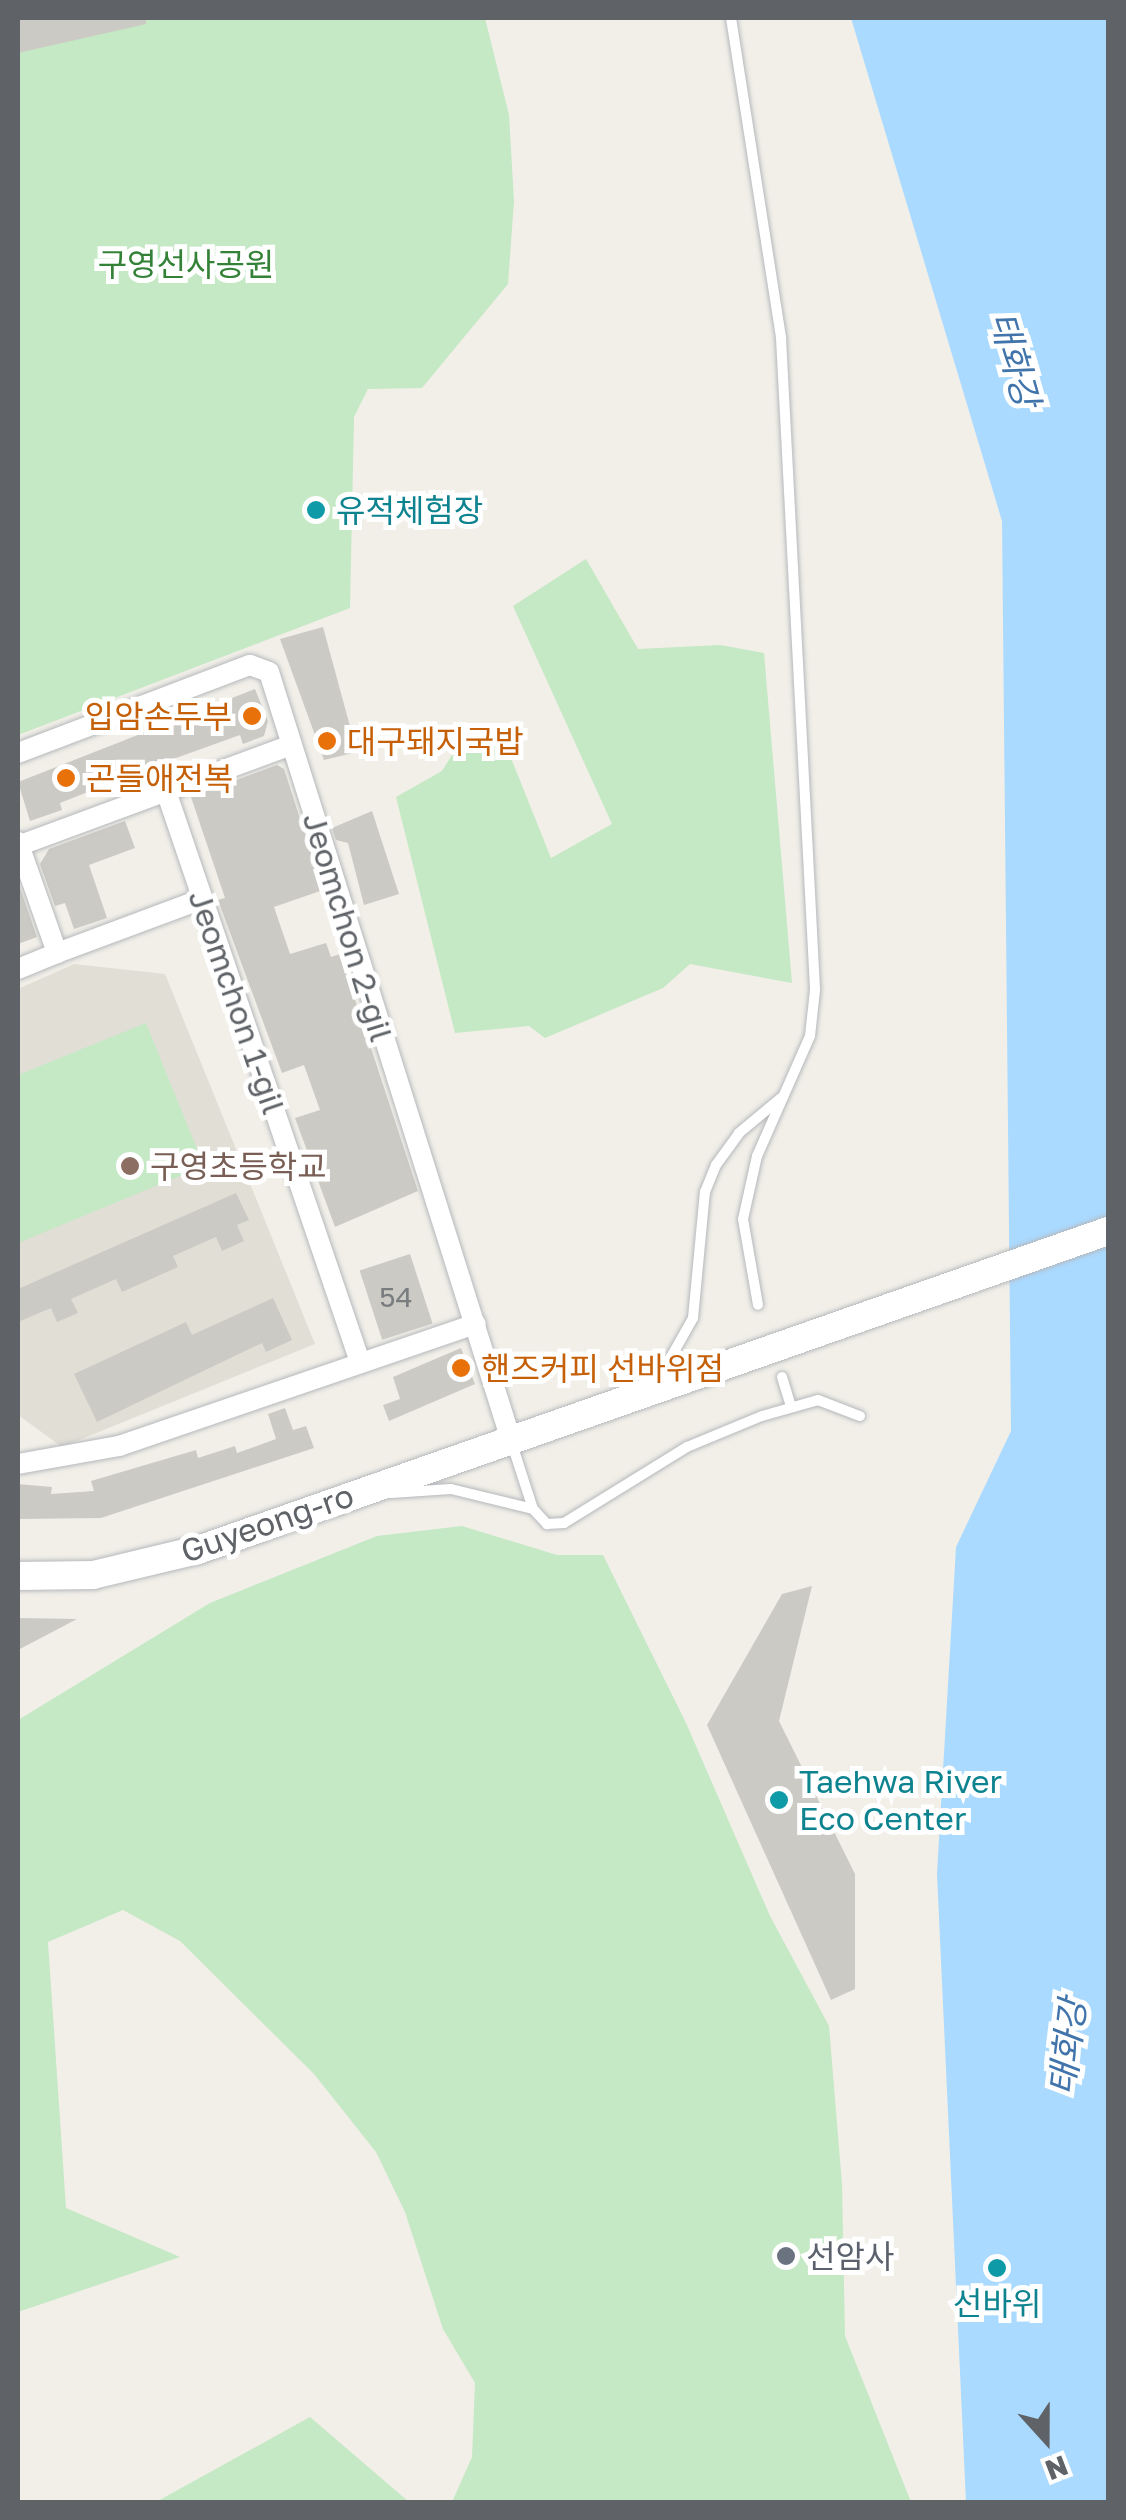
<!DOCTYPE html>
<meta charset="utf-8">
<style>
body{margin:0}
#map{position:relative;width:1126px;height:2520px;overflow:hidden;background:#f1efe8;font-family:"Golos Text","Noto Sans KR",sans-serif}
div>[style]{position:absolute}
.education>*{inset:0;background:#e1ded6}
.green>*{inset:0;background:#c5e8c5}
.water>*{inset:0;background:#aadaff}
.building>*{inset:0;background:#cccac5;transform-origin:0 0}
.roads{filter:drop-shadow(0 0 2px #b5b8bc) drop-shadow(0 0 2px #b5b8bc)}
.lane>*{height:10px;margin:-5px;padding:0 5px;transform-origin:5px;border-radius:5px;background:#fff}
.street>*{height:20px;margin:-10px;padding:0 10px;transform-origin:10px;border-radius:10px;background:#fff}
.secondary>*{height:28px;margin:-14px;padding:0 14px;transform-origin:14px;border-radius:14px;background:#fff}
.dots>*{width:28px;height:28px;translate:-50% -50%;box-sizing:border-box;border:5px solid #fff;border-radius:50%}
span{translate:-50% -50%;white-space:nowrap;text-align:center;line-height:1.15;-webkit-text-stroke:10px #fff;paint-order:stroke}
.number-label{font-size:28px;color:#7a7d7f}
.number-label span{-webkit-text-stroke-width:0}
.park-label{font-size:32px;color:#348238}
.culture-label{font-size:32px;color:#0d838f}
.left{translate:0 -50%;text-align:left}
.food-label{font-size:32px;color:#c56008}
.right{translate:-100% -50%;text-align:right}
.street-label{font-size:32px;color:#5f6368}
.education-label{font-size:32px;color:#785e54}
.worship-label{font-size:32px;color:#5b616d}
.water-label{font-size:35px;color:#4174aa;font-style:italic}
.frame{position:absolute;inset:0;border:20px solid #5f6368;pointer-events:none}
.north{position:absolute;left:996px;top:2390px;width:100px;height:100px;-webkit-text-stroke:8px #fff;paint-order:stroke;rotate:159deg;font-size:28px;font-weight:700;line-height:40px;text-align:center;color:#5f6368}
.north::after{content:'';display:block;margin:auto;width:35px;height:45px;background:#5f6368;clip-path:polygon(50% 0,100% 100%,50% 72%,0 100%)}
</style>
<div id="map">
<div class="education">
<i style="clip-path:polygon(74px 964px,165px 974px,315px 1344px,62px 1447px,18px 1415px,18px 989px)"></i>
</div>
<div class="green">
<i style="clip-path:polygon(18px 18px,485px 18px,509px 115px,514px 201px,508px 284px,422px 388px,368px 389px,354px 417px,350px 608px,18px 735px)"></i>
<i style="clip-path:polygon(586px 559px,638px 649px,720px 645px,764px 653px,792px 983px,690px 964px,663px 988px,545px 1038px,529px 1026px,455px 1033px,396px 797px,442px 771px,455px 750px,499px 728px,551px 858px,612px 824px,513px 606px)"></i>
<i style="clip-path:polygon(146px 1023px,204px 1166px,18px 1243px,18px 1075px)"></i>
<i style="clip-path:polygon(462px 1526px,557px 1555px,603px 1555px,686px 1723px,770px 1916px,829px 2026px,842px 2184px,845px 2336px,911px 2502px,452px 2502px,472px 2457px,475px 2383px,443px 2329px,405px 2212px,376px 2152px,314px 2074px,180px 1941px,123px 1910px,48px 1942px,66px 2208px,180px 2257px,18px 2312px,18px 1720px,210px 1603px,377px 1536px)"></i>
<i style="clip-path:polygon(310px 2417px,409px 2502px,156px 2502px)"></i>
</div>
<div class="water">
<i style="clip-path:polygon(851px 18px,1108px 18px,1108px 2502px,966px 2502px,937px 1874px,956px 1547px,1011px 1431px,1002px 521px)"></i>
</div>
<div class="building">
<i style="clip-path:polygon(18px 18px,146px 18px,146px 24px,18px 53px)"></i>
<i style="clip-path:polygon(323px 627px,357px 752px,324px 760px,280px 639px)"></i>
<i style="clip-path:polygon(255px 689px,268px 721px,264px 736px,243px 744px,240px 735px,151px 767px,60px 803px,62px 810px,30px 821px,18px 782px)"></i>
<i style="clip-path:polygon(277px 765px,284px 769px,323px 890px,274px 907px,290px 954px,326px 943px,331px 957px,340px 954px,418px 1191px,335px 1227px,295px 1118px,320px 1110px,304px 1065px,282px 1073px,218px 900px,225px 898px,191px 797px)"></i>
<i style="clip-path:polygon(372px 811px,399px 894px,364px 905px,348px 843px,336px 840px,332px 828px)"></i>
<i style="clip-path:polygon(125px 821px,135px 848px,89px 865px,107px 918px,74px 929px,65px 903px,55px 906px,40px 864px,49px 849px)"></i>
<i style="clip-path:polygon(18px 882px,37px 937px,18px 944px)"></i>
<i style="clip-path:polygon(236px 1193px,249px 1220px,237px 1225px,244px 1241px,222px 1251px,216px 1237px,173px 1256px,178px 1267px,122px 1292px,116px 1279px,71px 1299px,78px 1313px,57px 1322px,51px 1308px,18px 1322px,18px 1289px)"></i>
<i style="left:410px;top:1254px;width:73px;height:53px;rotate:72deg"></i>
<i style="clip-path:polygon(273px 1298px,292px 1340px,266px 1352px,262px 1343px,97px 1422px,74px 1374px,186px 1322px,192px 1335px)"></i>
<i style="clip-path:polygon(461px 1348px,475px 1384px,389px 1421px,383px 1405px,400px 1399px,393px 1377px)"></i>
<i style="clip-path:polygon(285px 1408px,293px 1430px,306px 1426px,314px 1448px,101px 1518px,18px 1519px,18px 1484px,52px 1487px,51px 1494px,94px 1491px,91px 1481px,196px 1450px,198px 1458px,235px 1446px,237px 1453px,276px 1439px,268px 1414px)"></i>
<i style="clip-path:polygon(812px 1586px,779px 1721px,855px 1874px,855px 1989px,831px 2000px,707px 1725px,782px 1594px)"></i>
<i style="clip-path:polygon(18px 1618px,77px 1619px,18px 1650px)"></i>
</div>
<div class="roads">
<div class="lane">
<i style="left:731px;top:18px;width:324px;rotate:81.1deg"></i>
<i style="left:781px;top:338px;width:653px;rotate:87.01deg"></i>
<i style="left:815px;top:990px;width:46px;rotate:96.2deg"></i>
<i style="left:810px;top:1036px;width:131px;rotate:113.8deg"></i>
<i style="left:757px;top:1156px;width:65px;rotate:102.5deg"></i>
<i style="left:743px;top:1219px;width:87px;rotate:80.1deg"></i>
<i style="left:782px;top:1377px;width:31px;rotate:73deg"></i>
<i style="left:657px;top:1382px;width:73px;rotate:-60.6deg"></i>
<i style="left:693px;top:1318px;width:127px;rotate:-84.6deg"></i>
<i style="left:705px;top:1192px;width:29px;rotate:-68deg"></i>
<i style="left:716px;top:1165px;width:39px;rotate:-54deg"></i>
<i style="left:739px;top:1133px;width:55px;rotate:-39.8deg"></i>
<i style="left:511px;top:1441px;width:71px;rotate:72.1deg"></i>
<i style="left:533px;top:1509px;width:21px;rotate:47deg"></i>
<i style="left:547px;top:1524px;width:17px;rotate:-3deg"></i>
<i style="left:564px;top:1523px;width:145px;rotate:-31.7deg"></i>
<i style="left:687px;top:1447px;width:81px;rotate:-22.5deg"></i>
<i style="left:762px;top:1416px;width:58px;rotate:-15.9deg"></i>
<i style="left:818px;top:1400px;width:45px;rotate:20.9deg"></i>
<i style="left:391px;top:1493px;width:60px;rotate:-3.8deg"></i>
<i style="left:451px;top:1489px;width:84px;rotate:13.7deg"></i>
</div>
<div class="street">
<i style="left:18px;top:753px;width:248px;rotate:-20.8deg"></i>
<i style="left:250px;top:665px;width:20px;rotate:20deg"></i>
<i style="left:269px;top:672px;width:802px;rotate:72.51deg"></i>
<i style="left:166px;top:791px;width:603px;rotate:71.23deg"></i>
<i style="left:18px;top:842px;width:118px;rotate:70.6deg"></i>
<i style="left:57px;top:953px;width:42px;rotate:157.7deg"></i>
<i style="left:18px;top:846px;width:291px;rotate:-20.3deg"></i>
<i style="left:57px;top:953px;width:155px;rotate:-20.4deg"></i>
<i style="left:18px;top:1464px;width:103px;rotate:-10.1deg"></i>
<i style="left:119px;top:1446px;width:377px;rotate:-18.9deg"></i>
</div>
<div class="secondary">
<i style="left:18px;top:1576px;width:75px;rotate:-0.8deg"></i>
<i style="left:93px;top:1575px;width:108px;rotate:-13.4deg"></i>
<i style="left:198px;top:1550px;width:964px;rotate:-19.32deg"></i>
</div>
</div>
<div class="dots">
<i style="left:316px;top:510px;background:#0f9aa8"></i>
<i style="left:252px;top:716px;background:#e8710a"></i>
<i style="left:327px;top:741px;background:#e8710a"></i>
<i style="left:66px;top:778px;background:#e8710a"></i>
<i style="left:130px;top:1166px;background:#8d6e63"></i>
<i style="left:461px;top:1368px;background:#e8710a"></i>
<i style="left:779px;top:1800px;background:#0f9aa8"></i>
<i style="left:786px;top:2256px;background:#6b7280"></i>
<i style="left:997px;top:2268px;background:#0f9aa8"></i>
</div>
<div class="number-label">
<span style="left:396px;top:1297px">54</span>
</div>
<div class="park-label">
<span style="left:186px;top:264px">구영선사공원</span>
</div>
<div class="culture-label">
<span class="left" style="left:336px;top:510px">유적체험장</span>
<span class="left" style="left:799px;top:1800px">Taehwa River<br>Eco Center</span>
<span style="left:997px;top:2303px">선바위</span>
</div>
<div class="food-label">
<span class="right" style="left:232px;top:716px">입암손두부</span>
<span class="left" style="left:347px;top:741px">대구돼지국밥</span>
<span class="left" style="left:86px;top:778px">곤들애전복</span>
<span class="left" style="left:481px;top:1368px">핸즈커피 선바위점</span>
</div>
<div class="street-label">
<span style="left:348px;top:927px;rotate:73deg">Jeomchon 2-gil</span>
<span style="left:237px;top:1002px;rotate:71deg">Jeomchon 1-gil</span>
<span style="left:267px;top:1523px;rotate:-19deg">Guyeong-ro</span>
</div>
<div class="education-label">
<span class="left" style="left:150px;top:1166px">구영초등학교</span>
</div>
<div class="worship-label">
<span class="left" style="left:806px;top:2256px">선암사</span>
</div>
<div class="water-label">
<span style="left:1015px;top:359px;rotate:74deg">태화강</span>
<span style="left:1067px;top:2047px;rotate:-83deg">태화강</span>
</div>
<div class="frame"></div>
<div class="north">N</div>
</div>
